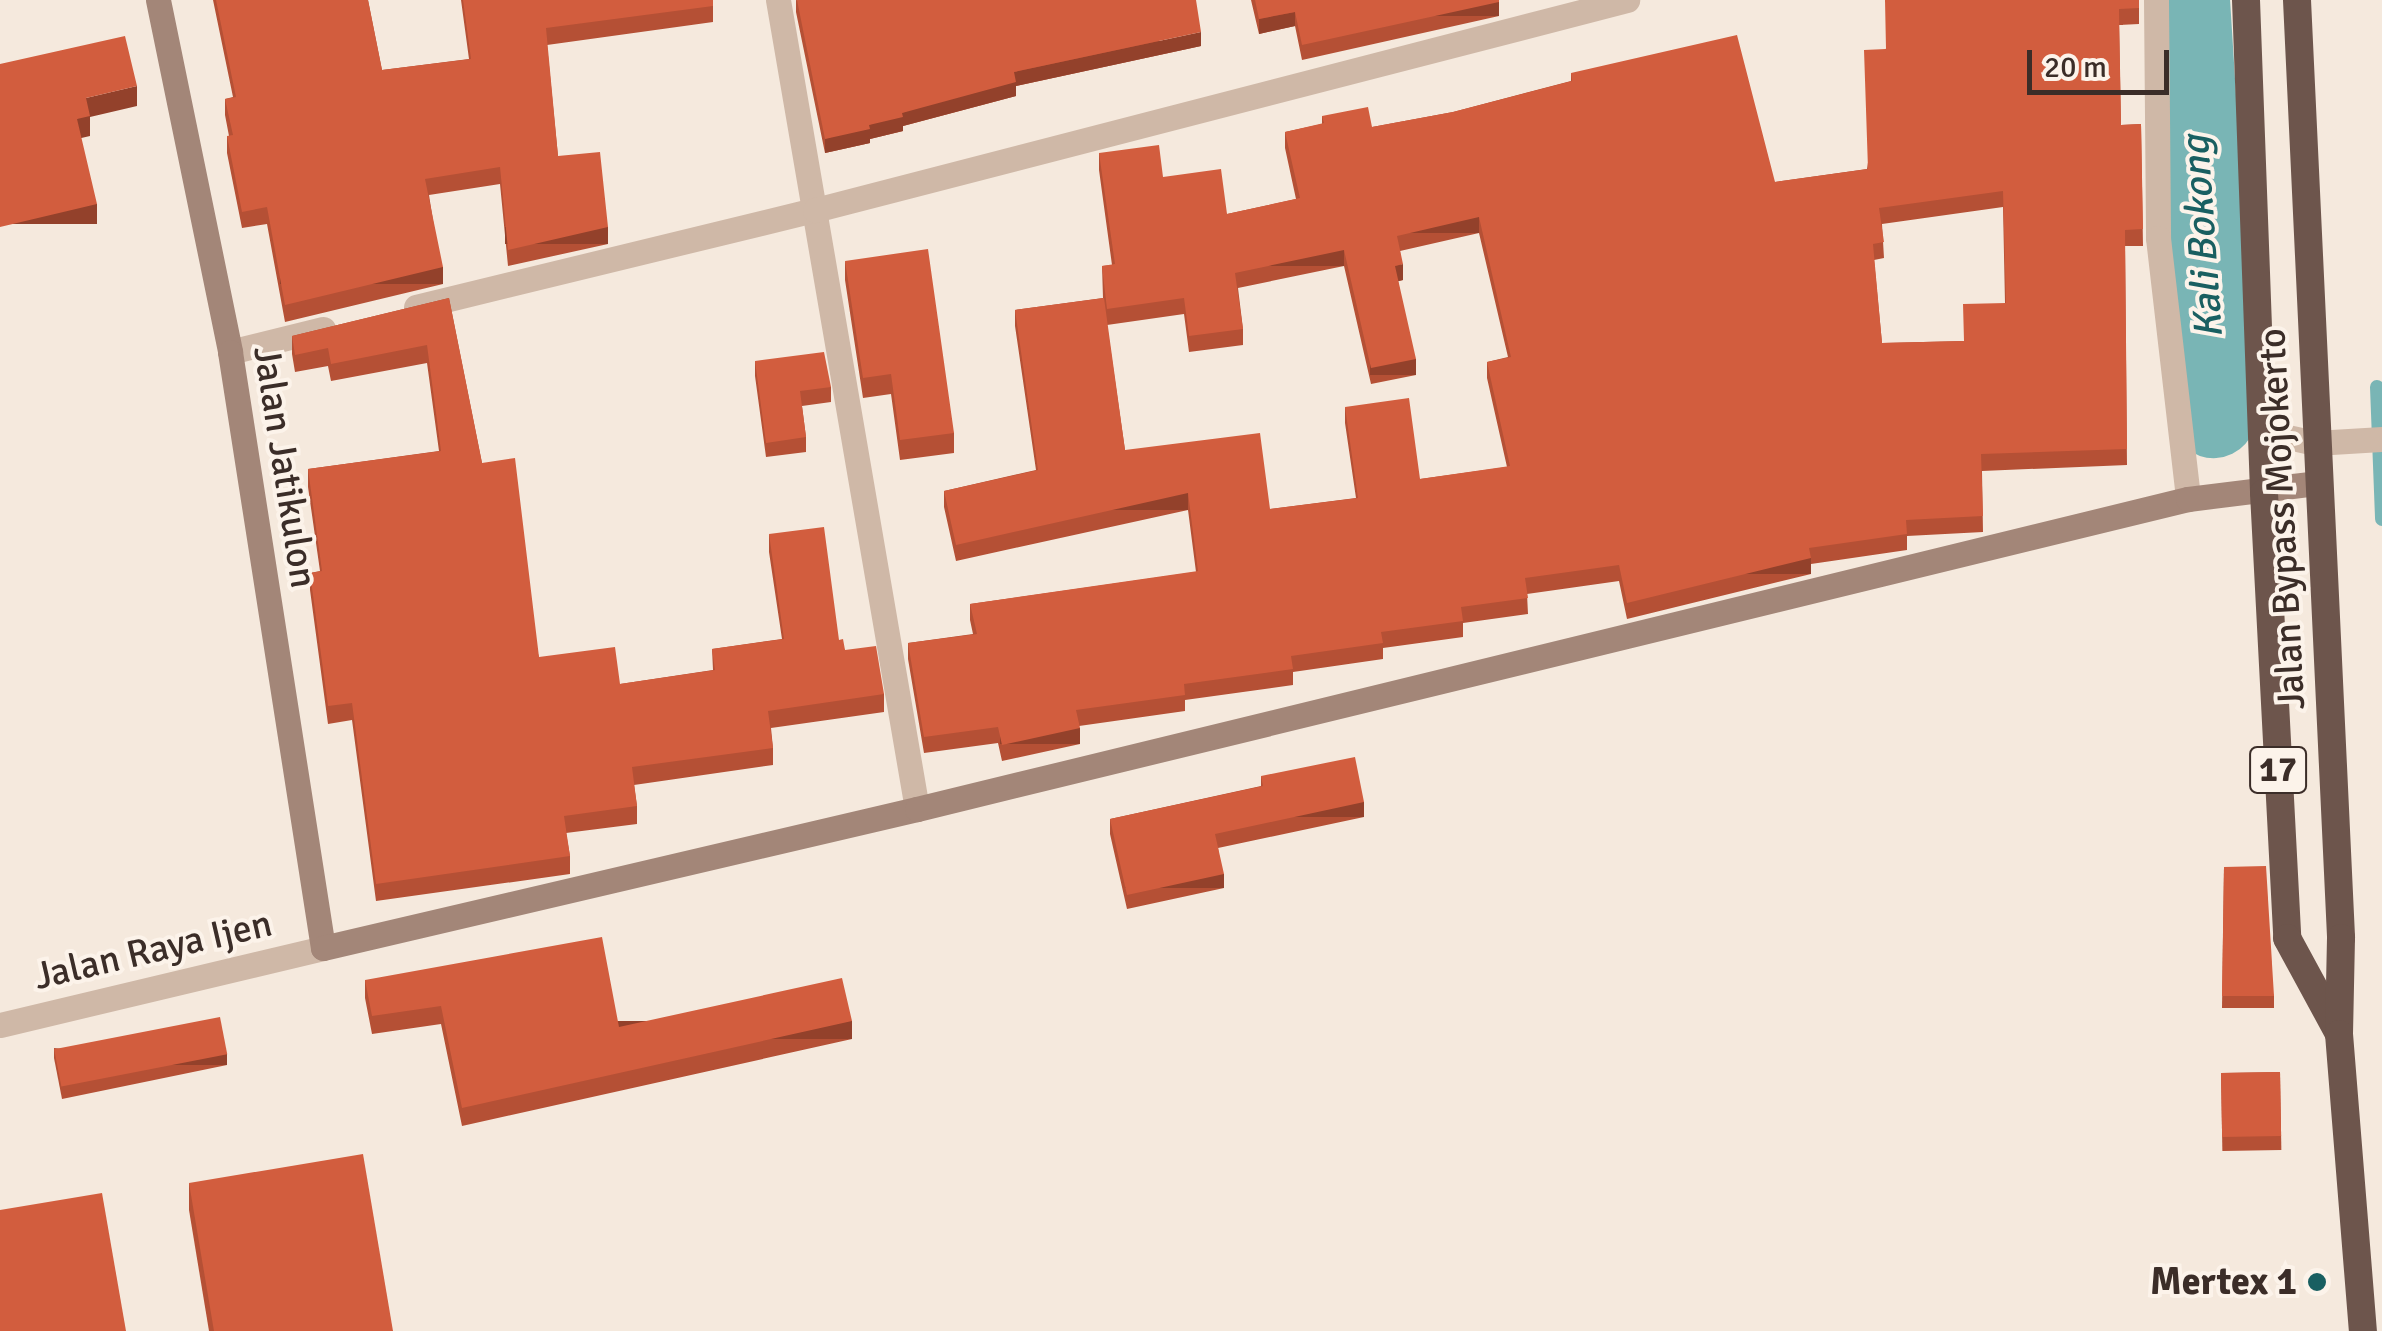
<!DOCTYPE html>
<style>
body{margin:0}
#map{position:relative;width:2382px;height:1331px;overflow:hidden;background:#f5e9dd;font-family:Signika,sans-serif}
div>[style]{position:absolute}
.stream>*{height:14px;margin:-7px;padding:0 7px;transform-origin:7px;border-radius:7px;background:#79b5b5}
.river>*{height:85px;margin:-42.5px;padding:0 42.5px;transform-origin:42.5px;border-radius:42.5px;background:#79b5b5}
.minor>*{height:25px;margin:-12.5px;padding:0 12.5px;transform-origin:12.5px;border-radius:12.5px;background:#cfb8a7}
.tertiary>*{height:25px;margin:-12.5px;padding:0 12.5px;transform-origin:12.5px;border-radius:12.5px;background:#cfb8a7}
.secondary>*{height:25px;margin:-12.5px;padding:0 12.5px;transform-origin:12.5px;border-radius:12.5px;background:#a38678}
.trunk>*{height:28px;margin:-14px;padding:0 14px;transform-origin:14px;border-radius:14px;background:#6d554c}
.wall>*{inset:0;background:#b55035;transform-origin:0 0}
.shaded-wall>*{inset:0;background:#93412b;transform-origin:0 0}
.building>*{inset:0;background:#d25d3e;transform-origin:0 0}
.dots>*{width:28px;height:28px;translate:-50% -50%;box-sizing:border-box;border:5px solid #fcf3ea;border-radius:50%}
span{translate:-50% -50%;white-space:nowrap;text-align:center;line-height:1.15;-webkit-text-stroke:8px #fcf3ea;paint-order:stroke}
.shield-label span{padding:2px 8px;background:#fcf3ea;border:2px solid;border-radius:8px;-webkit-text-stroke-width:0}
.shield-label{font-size:35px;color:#3b2d28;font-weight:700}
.street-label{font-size:38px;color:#3b2d28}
.poi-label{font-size:38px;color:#3b2d28;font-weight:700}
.right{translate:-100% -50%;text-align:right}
.water-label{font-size:40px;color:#195f61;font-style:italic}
.scale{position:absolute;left:2027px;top:50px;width:142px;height:45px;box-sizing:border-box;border:5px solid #3b2d28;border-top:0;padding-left:12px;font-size:30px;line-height:35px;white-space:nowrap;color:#3b2d28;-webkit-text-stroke:8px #fcf3ea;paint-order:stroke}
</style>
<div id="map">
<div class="stream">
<i style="left:2377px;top:387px;width:132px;rotate:87.8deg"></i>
</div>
<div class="river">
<i style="left:2187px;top:0;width:416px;rotate:86.4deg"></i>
</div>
<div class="minor">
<i style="left:778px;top:0;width:821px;rotate:80.25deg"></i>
<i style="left:2156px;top:0;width:238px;rotate:89.5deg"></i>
<i style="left:2158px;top:238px;width:263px;rotate:83.4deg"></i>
<i style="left:416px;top:307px;width:411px;rotate:-13.7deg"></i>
<i style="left:815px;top:210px;width:839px;rotate:-14.5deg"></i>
<i style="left:230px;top:352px;width:96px;rotate:-13.9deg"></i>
<i style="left:2265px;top:432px;width:51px;rotate:12.4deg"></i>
<i style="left:2315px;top:443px;width:67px;rotate:-3.4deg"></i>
</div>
<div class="tertiary">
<i style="left:0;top:1025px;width:332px;rotate:-13.4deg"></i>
</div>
<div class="secondary">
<i style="left:158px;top:0;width:359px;rotate:78.4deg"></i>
<i style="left:230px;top:352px;width:603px;rotate:81.13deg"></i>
<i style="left:323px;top:948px;width:610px;rotate:-13.17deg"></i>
<i style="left:917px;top:809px;width:1308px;rotate:-13.71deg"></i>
<i style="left:2188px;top:499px;width:129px;rotate:-7.1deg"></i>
</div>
<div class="trunk">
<i style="left:2246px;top:0;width:493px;rotate:87.9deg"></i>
<i style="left:2264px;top:493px;width:446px;rotate:87deg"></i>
<i style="left:2287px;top:938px;width:105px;rotate:61.5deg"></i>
<i style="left:2297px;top:0;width:939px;rotate:87.31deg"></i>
<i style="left:2341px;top:938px;width:96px;rotate:91.2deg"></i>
<i style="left:2339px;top:1034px;width:298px;rotate:85.4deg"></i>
</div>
<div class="wall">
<i style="clip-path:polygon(213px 0,368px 0,382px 70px,469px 59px,461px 0,713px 0,713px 22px,547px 45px,558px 156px,608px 244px,508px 266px,500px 184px,429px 195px,443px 284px,285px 322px,267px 224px,242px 228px,227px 153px,227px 136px,229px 136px,225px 115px,225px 99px,233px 97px)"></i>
<i style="clip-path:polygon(796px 0,1201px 46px,1016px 86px,1016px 96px,903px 126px,903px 131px,870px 139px,870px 143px,825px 153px,796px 12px)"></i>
<i style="clip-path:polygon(1251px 0,1499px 0,1499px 16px,1302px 60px,1295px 26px,1259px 34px)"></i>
<i style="clip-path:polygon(evenodd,2139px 0,2139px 24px,2119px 25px,2121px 125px,2141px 124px,2143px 246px,2125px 246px,2127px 465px,1982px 471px,1983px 532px,1907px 536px,1907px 550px,1811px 564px,1811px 574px,1627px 619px,1619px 581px,1527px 594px,1528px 614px,1463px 623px,1463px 637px,1383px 648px,1383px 659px,1293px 672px,1293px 685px,1185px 700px,1185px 711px,1079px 726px,1080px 744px,1002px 761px,998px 743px,924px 753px,908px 659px,908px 643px,973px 634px,970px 620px,970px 604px,1196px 572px,1188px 510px,956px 561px,944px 507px,944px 491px,1036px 470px,1015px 326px,1015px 310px,1103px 298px,1102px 266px,1112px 265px,1099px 170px,1099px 153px,1163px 177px,1227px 214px,1296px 199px,1285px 148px,1285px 132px,1322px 124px,1322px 116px,1372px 127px,1453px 112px,1571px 81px,1571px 73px,1775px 182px,1867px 169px,1885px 49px,2139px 0,2003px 207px,2005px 303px,1964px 341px,1882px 343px,1874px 260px,1884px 258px,1882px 224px,2003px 207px,2139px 0,1479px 233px,1508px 357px,1487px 362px,1487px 378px,1507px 467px,1420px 479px,1345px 407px,1345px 423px,1356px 498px,1270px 509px,1125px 450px,1107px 325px,1184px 314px,1189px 352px,1243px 345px,1243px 329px,1238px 288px,1344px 266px,1371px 384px,1416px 375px,1398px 281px,1403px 280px,1400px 251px,1479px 233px)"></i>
<i style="clip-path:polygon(845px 261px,954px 433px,954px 453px,900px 460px,891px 394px,863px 398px,845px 280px)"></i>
<i style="clip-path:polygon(449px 298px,482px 463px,539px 657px,620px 684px,713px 670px,712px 649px,782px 639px,769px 552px,769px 534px,845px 650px,884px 694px,884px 712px,771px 728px,773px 748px,773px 765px,634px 785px,637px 806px,637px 824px,566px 833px,570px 856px,570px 874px,376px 901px,352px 720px,328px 724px,310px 590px,310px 573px,320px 571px,308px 487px,308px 469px,439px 451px,427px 363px,331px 381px,328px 366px,295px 372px,292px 354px,292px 336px)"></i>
<i style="clip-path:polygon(755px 361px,831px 387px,831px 402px,802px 406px,806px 437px,806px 452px,766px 457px,755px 376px)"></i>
<i style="clip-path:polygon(1261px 776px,1364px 817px,1218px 848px,1224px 888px,1127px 909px,1110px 834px,1110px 819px,1261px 786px)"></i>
<i style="clip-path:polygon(2224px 867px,2274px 996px,2274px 1008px,2222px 1008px)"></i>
<i style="clip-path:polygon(365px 980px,619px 1027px,852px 1039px,462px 1126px,441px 1024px,372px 1034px,365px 998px)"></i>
<i style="clip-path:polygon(54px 1048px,227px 1065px,62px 1099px,54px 1058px)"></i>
<i style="left:2280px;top:1072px;width:78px;height:59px;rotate:89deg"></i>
<i style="clip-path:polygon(189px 1183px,393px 1331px,209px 1331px,189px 1210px)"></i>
</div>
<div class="shaded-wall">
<i style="left:1499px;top:2px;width:14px;height:202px;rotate:90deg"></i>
<i style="clip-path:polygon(1295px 12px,1295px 26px,1259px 34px,1259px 19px)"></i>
<i style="clip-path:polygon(1201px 32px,1201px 46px,1016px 86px,1016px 96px,903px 126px,903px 131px,870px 139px,870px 143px,825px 153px,825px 139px,869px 125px,1014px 72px)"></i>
<i style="clip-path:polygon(137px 86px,137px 106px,90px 117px,90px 136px,77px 139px,77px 119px,86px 98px)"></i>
<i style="left:97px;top:204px;width:20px;height:100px;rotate:90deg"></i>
<i style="left:1479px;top:217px;width:16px;height:84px;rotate:90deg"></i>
<i style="left:608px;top:227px;width:17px;height:103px;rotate:90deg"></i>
<i style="left:1344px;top:250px;width:16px;height:111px;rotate:90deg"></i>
<i style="clip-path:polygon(1403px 264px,1403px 280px,1395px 282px,1395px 266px)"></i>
<i style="left:443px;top:267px;width:17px;height:163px;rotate:90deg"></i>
<i style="left:1416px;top:359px;width:16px;height:46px;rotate:90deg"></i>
<i style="left:1188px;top:493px;width:17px;height:238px;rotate:90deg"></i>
<i style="left:1811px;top:558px;width:16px;height:189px;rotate:90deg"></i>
<i style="left:1080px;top:728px;width:16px;height:80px;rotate:90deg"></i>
<i style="left:1364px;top:802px;width:15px;height:152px;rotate:90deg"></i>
<i style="left:1224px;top:874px;width:14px;height:99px;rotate:90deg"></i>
<i style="left:852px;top:1021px;width:18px;height:400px;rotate:90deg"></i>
<i style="left:227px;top:1054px;width:11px;height:168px;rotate:90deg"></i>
</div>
<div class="building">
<i style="clip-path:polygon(216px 0,368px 0,382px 70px,471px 59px,463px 0,713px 0,713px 6px,546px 28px,558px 156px,600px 152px,608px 227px,508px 250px,500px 167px,425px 179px,443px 267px,285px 305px,267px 207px,242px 212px,227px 136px,233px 135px,225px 99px,236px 97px)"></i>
<i style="clip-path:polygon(797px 0,1196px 0,1201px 32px,1014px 72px,1016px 82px,902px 113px,903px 117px,869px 125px,870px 129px,825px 139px)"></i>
<i style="clip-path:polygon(1255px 0,1499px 0,1499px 2px,1302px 45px,1295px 12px,1259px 19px)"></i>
<i style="clip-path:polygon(evenodd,1885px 0,2139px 0,2139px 8px,2119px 9px,2121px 125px,2141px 124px,2143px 229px,2125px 230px,2127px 449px,1981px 454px,1983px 516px,1906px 520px,1907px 534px,1809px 548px,1811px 558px,1627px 603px,1619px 565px,1525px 578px,1528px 598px,1461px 607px,1463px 621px,1381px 632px,1383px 643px,1291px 656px,1293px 669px,1184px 684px,1185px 695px,1076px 710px,1080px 728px,1002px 745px,998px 727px,924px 737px,908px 643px,977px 634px,970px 604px,1198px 571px,1188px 493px,956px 545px,944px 491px,1038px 470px,1015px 310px,1104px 298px,1125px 450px,1260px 433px,1270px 509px,1358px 498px,1345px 407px,1409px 398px,1420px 479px,1510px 466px,1487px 362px,1511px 357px,1479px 217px,1397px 236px,1403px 264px,1395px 266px,1416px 359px,1371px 368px,1344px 250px,1235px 273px,1243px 329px,1189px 336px,1184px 298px,1107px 309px,1102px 266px,1115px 264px,1099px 153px,1159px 145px,1163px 177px,1221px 169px,1227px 214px,1300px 198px,1285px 132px,1324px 123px,1322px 116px,1368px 107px,1372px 127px,1453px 112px,1572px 81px,1571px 73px,1737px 35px,1775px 182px,1868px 169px,1864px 50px,1886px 49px,1885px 0,2003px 191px,2006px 303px,1963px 304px,1964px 341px,1882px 343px,1873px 244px,1884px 242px,1879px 208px,2003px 191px)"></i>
<i style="clip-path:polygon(125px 36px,137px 86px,86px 98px,90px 116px,77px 119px,97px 204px,0 227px,0 64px)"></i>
<i style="clip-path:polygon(928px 249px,954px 433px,900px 440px,891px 374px,863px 378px,845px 261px)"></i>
<i style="clip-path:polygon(449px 298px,482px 463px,515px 458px,539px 657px,615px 647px,620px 684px,715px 670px,712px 649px,784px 639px,769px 534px,824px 527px,839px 640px,843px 639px,845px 650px,876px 646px,884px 694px,768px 711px,773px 748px,632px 767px,637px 806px,564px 816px,570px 856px,376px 884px,352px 703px,328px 706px,310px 573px,322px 571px,308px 469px,441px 451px,427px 345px,331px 364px,328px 348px,295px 355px,292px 336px)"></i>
<i style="clip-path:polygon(824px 352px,831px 387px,800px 391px,806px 437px,766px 443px,755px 361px)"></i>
<i style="clip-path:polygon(1355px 757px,1364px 802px,1215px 834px,1224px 874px,1127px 895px,1110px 819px,1263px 786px,1261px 776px)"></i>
<i style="clip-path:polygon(2266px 866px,2274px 996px,2222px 996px,2224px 867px)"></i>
<i style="clip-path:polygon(602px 937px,619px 1027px,842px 978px,852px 1021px,462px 1108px,441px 1006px,372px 1016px,365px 980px)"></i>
<i style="left:220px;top:1017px;width:38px;height:169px;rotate:79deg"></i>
<i style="left:2280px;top:1072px;width:64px;height:59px;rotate:89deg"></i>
<i style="clip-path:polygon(363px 1154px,393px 1331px,214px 1331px,189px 1183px)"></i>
<i style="clip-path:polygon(102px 1193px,126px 1331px,0 1331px,0 1210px)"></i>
</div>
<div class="dots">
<i style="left:2317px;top:1282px;background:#195f61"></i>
</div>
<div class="shield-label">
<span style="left:2278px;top:770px">17</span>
</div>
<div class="street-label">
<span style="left:285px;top:467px;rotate:81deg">Jalan Jatikulon</span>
<span style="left:2282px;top:519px;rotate:-93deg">Jalan Bypass Mojokerto</span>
<span style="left:153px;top:950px;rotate:-13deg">Jalan Raya Ijen</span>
</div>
<div class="poi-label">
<span class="right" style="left:2297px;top:1282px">Mertex 1</span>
</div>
<div class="water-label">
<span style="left:2202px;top:237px;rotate:-94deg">Kali Bokong</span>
</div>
<div class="scale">20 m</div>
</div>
